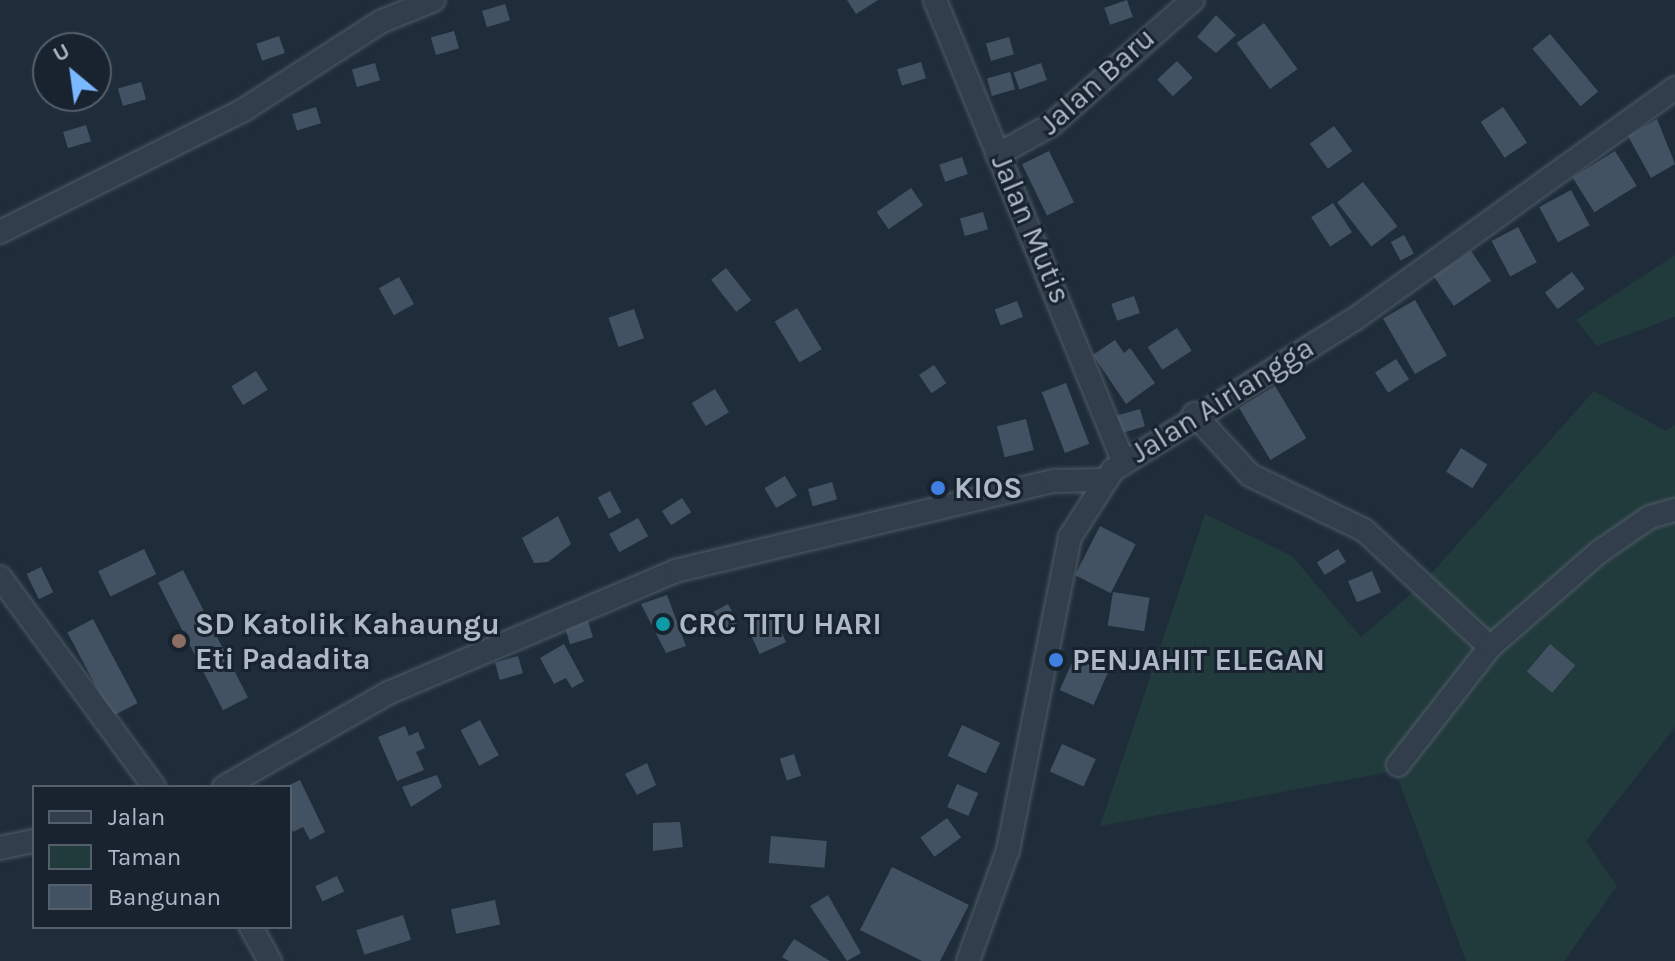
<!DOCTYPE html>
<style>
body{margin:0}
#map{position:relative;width:1675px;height:961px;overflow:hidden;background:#1f2d3a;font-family:Karla,sans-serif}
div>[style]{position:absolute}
.green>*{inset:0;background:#213a3b}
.building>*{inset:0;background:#425262;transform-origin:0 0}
.roads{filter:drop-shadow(0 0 2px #505c68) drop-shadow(0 0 2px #505c68)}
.street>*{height:22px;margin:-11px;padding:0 11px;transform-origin:11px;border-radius:11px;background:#323e4b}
.dots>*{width:22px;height:22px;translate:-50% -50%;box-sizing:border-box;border:4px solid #18232f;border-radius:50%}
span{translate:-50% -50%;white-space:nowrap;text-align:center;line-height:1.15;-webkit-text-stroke:6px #18232f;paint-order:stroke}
.street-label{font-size:30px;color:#adb9c7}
.poi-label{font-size:30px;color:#adb9c7;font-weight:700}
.left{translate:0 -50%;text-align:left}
.legend{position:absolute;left:32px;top:785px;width:260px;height:144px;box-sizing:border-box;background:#18232f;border:2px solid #545f6c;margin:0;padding:10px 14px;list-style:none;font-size:24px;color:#adb9c7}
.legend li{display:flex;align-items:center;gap:16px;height:40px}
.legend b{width:40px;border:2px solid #545f6c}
.north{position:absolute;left:32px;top:32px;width:80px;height:80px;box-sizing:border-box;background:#18232f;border:2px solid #545f6c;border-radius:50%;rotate:331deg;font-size:22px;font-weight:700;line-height:32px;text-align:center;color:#adb9c7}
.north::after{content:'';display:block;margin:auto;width:28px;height:36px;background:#7ab8ff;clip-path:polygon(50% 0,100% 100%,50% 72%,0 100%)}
</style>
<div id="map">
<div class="green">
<i style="clip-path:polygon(1675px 255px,1675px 317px,1597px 346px,1576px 320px)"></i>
<i style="clip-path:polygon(1594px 391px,1666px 431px,1675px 425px,1675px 727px,1586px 841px,1617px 886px,1564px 961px,1466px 961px,1395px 771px,1100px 826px,1205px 514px,1292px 556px,1361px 637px,1420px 586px)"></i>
</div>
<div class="building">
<i style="clip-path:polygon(847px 0,878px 0,856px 14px)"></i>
<i style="left:1127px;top:0;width:18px;height:24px;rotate:71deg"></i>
<i style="left:505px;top:4px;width:17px;height:24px;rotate:73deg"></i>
<i style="clip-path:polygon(1216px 15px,1236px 35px,1216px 53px,1197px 37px)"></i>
<i style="left:1264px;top:23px;width:57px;height:34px;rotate:54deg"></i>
<i style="left:454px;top:31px;width:18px;height:24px;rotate:74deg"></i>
<i style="left:1550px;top:34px;width:75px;height:23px;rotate:50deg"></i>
<i style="left:279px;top:36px;width:18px;height:24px;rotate:71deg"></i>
<i style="left:1009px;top:37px;width:18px;height:24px;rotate:74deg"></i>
<i style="left:1177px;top:61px;width:23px;height:27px;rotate:47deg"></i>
<i style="left:921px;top:62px;width:17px;height:25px;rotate:73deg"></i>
<i style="left:375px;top:63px;width:18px;height:24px;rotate:74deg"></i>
<i style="left:1041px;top:63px;width:18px;height:29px;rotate:71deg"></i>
<i style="left:1010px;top:72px;width:18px;height:24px;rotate:74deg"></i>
<i style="left:141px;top:82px;width:18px;height:24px;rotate:74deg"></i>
<i style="left:316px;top:107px;width:17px;height:25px;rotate:73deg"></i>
<i style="left:1503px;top:107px;width:43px;height:27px;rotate:56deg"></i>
<i style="clip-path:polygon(1657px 119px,1675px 164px,1651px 178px,1628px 136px)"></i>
<i style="left:86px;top:125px;width:17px;height:24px;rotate:73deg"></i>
<i style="left:1334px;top:126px;width:31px;height:30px;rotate:54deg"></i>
<i style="left:1049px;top:151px;width:57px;height:30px;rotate:64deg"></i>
<i style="left:1615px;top:151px;width:41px;height:50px;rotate:58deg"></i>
<i style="left:962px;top:157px;width:18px;height:24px;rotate:71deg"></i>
<i style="left:1363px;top:182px;width:56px;height:33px;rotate:52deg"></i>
<i style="left:911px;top:188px;width:21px;height:42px;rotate:55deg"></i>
<i style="left:1571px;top:190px;width:40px;height:36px;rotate:62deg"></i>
<i style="left:1333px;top:203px;width:35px;height:26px;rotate:57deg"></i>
<i style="left:983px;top:212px;width:18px;height:24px;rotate:74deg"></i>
<i style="left:1518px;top:227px;width:40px;height:30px;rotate:62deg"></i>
<i style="left:1404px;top:235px;width:21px;height:15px;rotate:62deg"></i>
<i style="left:1471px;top:251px;width:36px;height:45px;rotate:56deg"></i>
<i style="left:726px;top:268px;width:41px;height:19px;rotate:52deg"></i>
<i style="left:1572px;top:272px;width:21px;height:34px;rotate:53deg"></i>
<i style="left:399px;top:277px;width:31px;height:23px;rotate:61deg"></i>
<i style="left:1134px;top:296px;width:18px;height:24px;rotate:71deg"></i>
<i style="left:1415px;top:300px;width:64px;height:37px;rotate:60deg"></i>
<i style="left:1017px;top:301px;width:17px;height:24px;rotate:69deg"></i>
<i style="left:797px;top:308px;width:48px;height:26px;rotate:59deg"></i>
<i style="left:634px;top:309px;width:31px;height:27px;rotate:71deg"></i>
<i style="left:1177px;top:328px;width:27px;height:35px;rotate:57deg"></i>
<i style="clip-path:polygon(1115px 340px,1124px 353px,1130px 348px,1155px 383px,1126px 404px,1093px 355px)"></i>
<i style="left:1396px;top:359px;width:24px;height:25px;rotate:57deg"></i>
<i style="left:934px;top:365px;width:22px;height:18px;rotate:56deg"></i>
<i style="left:256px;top:371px;width:22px;height:29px;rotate:58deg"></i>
<i style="left:1066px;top:383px;width:65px;height:26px;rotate:69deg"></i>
<i style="left:1275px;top:386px;width:61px;height:42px;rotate:59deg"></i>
<i style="left:715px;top:389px;width:27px;height:27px;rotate:59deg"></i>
<i style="left:1140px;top:409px;width:18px;height:24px;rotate:74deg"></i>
<i style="left:1026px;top:419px;width:32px;height:30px;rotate:76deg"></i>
<i style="left:1461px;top:448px;width:31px;height:28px;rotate:32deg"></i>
<i style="left:785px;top:476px;width:23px;height:24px;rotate:59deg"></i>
<i style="left:832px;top:482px;width:18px;height:25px;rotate:74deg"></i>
<i style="left:610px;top:491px;width:24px;height:14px;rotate:62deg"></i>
<i style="left:682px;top:498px;width:17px;height:24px;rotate:57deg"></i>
<i style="clip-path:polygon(558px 516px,571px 544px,548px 562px,534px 563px,522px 538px)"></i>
<i style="left:638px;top:518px;width:21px;height:33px;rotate:61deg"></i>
<i style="left:1100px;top:526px;width:40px;height:55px;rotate:27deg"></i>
<i style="left:144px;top:549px;width:28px;height:51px;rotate:64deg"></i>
<i style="left:1338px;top:549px;width:15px;height:25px;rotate:58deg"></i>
<i style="left:41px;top:567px;width:28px;height:16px;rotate:64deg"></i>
<i style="left:183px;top:570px;width:143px;height:28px;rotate:63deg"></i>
<i style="left:1372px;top:571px;width:23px;height:26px;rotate:67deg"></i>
<i style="left:1113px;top:592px;width:37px;height:34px;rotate:9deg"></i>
<i style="clip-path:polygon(667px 595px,686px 646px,666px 653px,641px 604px)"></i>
<i style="left:728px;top:604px;width:21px;height:20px;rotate:62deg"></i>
<i style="left:773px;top:613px;width:32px;height:29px;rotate:66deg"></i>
<i style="left:93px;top:619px;width:95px;height:29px;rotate:62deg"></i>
<i style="left:588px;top:621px;width:17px;height:24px;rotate:73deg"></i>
<i style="clip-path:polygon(564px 644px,584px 681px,572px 688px,566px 678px,554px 684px,540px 658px)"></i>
<i style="left:1550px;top:644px;width:33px;height:36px;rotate:40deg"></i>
<i style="left:518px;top:656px;width:18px;height:24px;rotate:74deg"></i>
<i style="left:1074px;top:658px;width:37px;height:35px;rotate:24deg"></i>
<i style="left:480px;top:720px;width:40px;height:22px;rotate:62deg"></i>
<i style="left:962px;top:725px;width:42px;height:34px;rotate:25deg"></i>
<i style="clip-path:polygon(405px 726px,409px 736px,418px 732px,425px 748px,416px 752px,424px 770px,397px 781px,378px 737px)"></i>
<i style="left:1062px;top:744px;width:37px;height:30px;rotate:24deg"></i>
<i style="left:794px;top:754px;width:23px;height:15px;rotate:72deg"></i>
<i style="clip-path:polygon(647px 763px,656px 785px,637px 795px,625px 774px)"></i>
<i style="clip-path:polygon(437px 775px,442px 787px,411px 807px,402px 787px)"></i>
<i style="clip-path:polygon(300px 780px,325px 832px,310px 840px,303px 827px,293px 832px,290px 825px,285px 787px)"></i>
<i style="left:957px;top:784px;width:23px;height:25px;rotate:23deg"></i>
<i style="left:947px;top:818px;width:24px;height:33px;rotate:54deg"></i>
<i style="clip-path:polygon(680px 822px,683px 847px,653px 851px,653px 823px)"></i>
<i style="left:771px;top:836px;width:56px;height:27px;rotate:5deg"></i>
<i style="clip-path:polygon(892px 867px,969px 905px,940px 961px,922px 961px,860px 930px)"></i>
<i style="left:337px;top:876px;width:17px;height:24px;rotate:65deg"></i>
<i style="clip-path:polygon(828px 895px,861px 953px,847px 961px,810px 906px)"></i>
<i style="left:495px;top:900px;width:25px;height:45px;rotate:78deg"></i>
<i style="left:403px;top:915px;width:26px;height:49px;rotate:72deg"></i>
<i style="clip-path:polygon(794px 939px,830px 961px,789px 961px,782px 957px)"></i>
</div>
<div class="roads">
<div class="street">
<i style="left:935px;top:0;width:497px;rotate:67.8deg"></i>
<i style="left:997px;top:155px;width:62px;rotate:-29.1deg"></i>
<i style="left:1051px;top:125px;width:189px;rotate:-41.4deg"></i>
<i style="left:0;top:232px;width:271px;rotate:-26.6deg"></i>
<i style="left:242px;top:111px;width:164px;rotate:-32.8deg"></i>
<i style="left:380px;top:22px;width:58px;rotate:-22.2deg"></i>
<i style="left:1194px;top:414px;width:83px;rotate:47.4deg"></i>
<i style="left:1250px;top:475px;width:127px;rotate:25.8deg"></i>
<i style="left:1364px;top:530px;width:172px;rotate:42.9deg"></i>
<i style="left:0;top:577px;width:260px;rotate:53.7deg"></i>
<i style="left:1398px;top:765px;width:150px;rotate:-52.1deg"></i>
<i style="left:1490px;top:647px;width:145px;rotate:-41.1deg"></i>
<i style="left:1599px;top:552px;width:62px;rotate:-34.5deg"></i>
<i style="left:1650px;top:517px;width:26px;rotate:-16deg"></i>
<i style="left:224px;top:787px;width:189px;rotate:-29.8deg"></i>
<i style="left:388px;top:693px;width:312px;rotate:-23deg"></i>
<i style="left:675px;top:571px;width:390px;rotate:-13.4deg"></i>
<i style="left:1054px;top:481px;width:51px;rotate:-1.1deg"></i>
<i style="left:0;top:848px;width:35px;rotate:-12deg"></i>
<i style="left:251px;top:927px;width:39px;rotate:61deg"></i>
<i style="left:968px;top:961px;width:118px;rotate:-70.2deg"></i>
<i style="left:1008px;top:850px;width:319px;rotate:-78.8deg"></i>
<i style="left:1070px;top:537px;width:80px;rotate:-57.3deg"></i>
<i style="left:1113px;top:470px;width:285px;rotate:-32deg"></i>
<i style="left:1355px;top:319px;width:395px;rotate:-35.8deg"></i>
</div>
</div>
<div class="dots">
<i style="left:938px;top:488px;background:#3f7fe0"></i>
<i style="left:663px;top:624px;background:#0f9aa8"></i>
<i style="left:179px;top:641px;background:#8d6e63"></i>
<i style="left:1056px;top:660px;background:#3f7fe0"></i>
</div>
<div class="street-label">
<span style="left:1097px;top:81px;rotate:-42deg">Jalan Baru</span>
<span style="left:1031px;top:229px;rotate:67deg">Jalan Mutis</span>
<span style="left:1222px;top:400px;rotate:-32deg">Jalan Airlangga</span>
</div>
<div class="poi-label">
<span class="left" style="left:954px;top:488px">KIOS</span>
<span class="left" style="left:195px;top:641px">SD Katolik Kahaungu<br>Eti Padadita</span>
<span class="left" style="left:679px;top:624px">CRC TITU HARI</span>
<span class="left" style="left:1072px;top:660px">PENJAHIT ELEGAN</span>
</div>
<ul class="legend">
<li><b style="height:10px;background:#323e4b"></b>Jalan</li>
<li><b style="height:22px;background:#213a3b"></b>Taman</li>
<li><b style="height:22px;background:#425262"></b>Bangunan</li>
</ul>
<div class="north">U</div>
</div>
